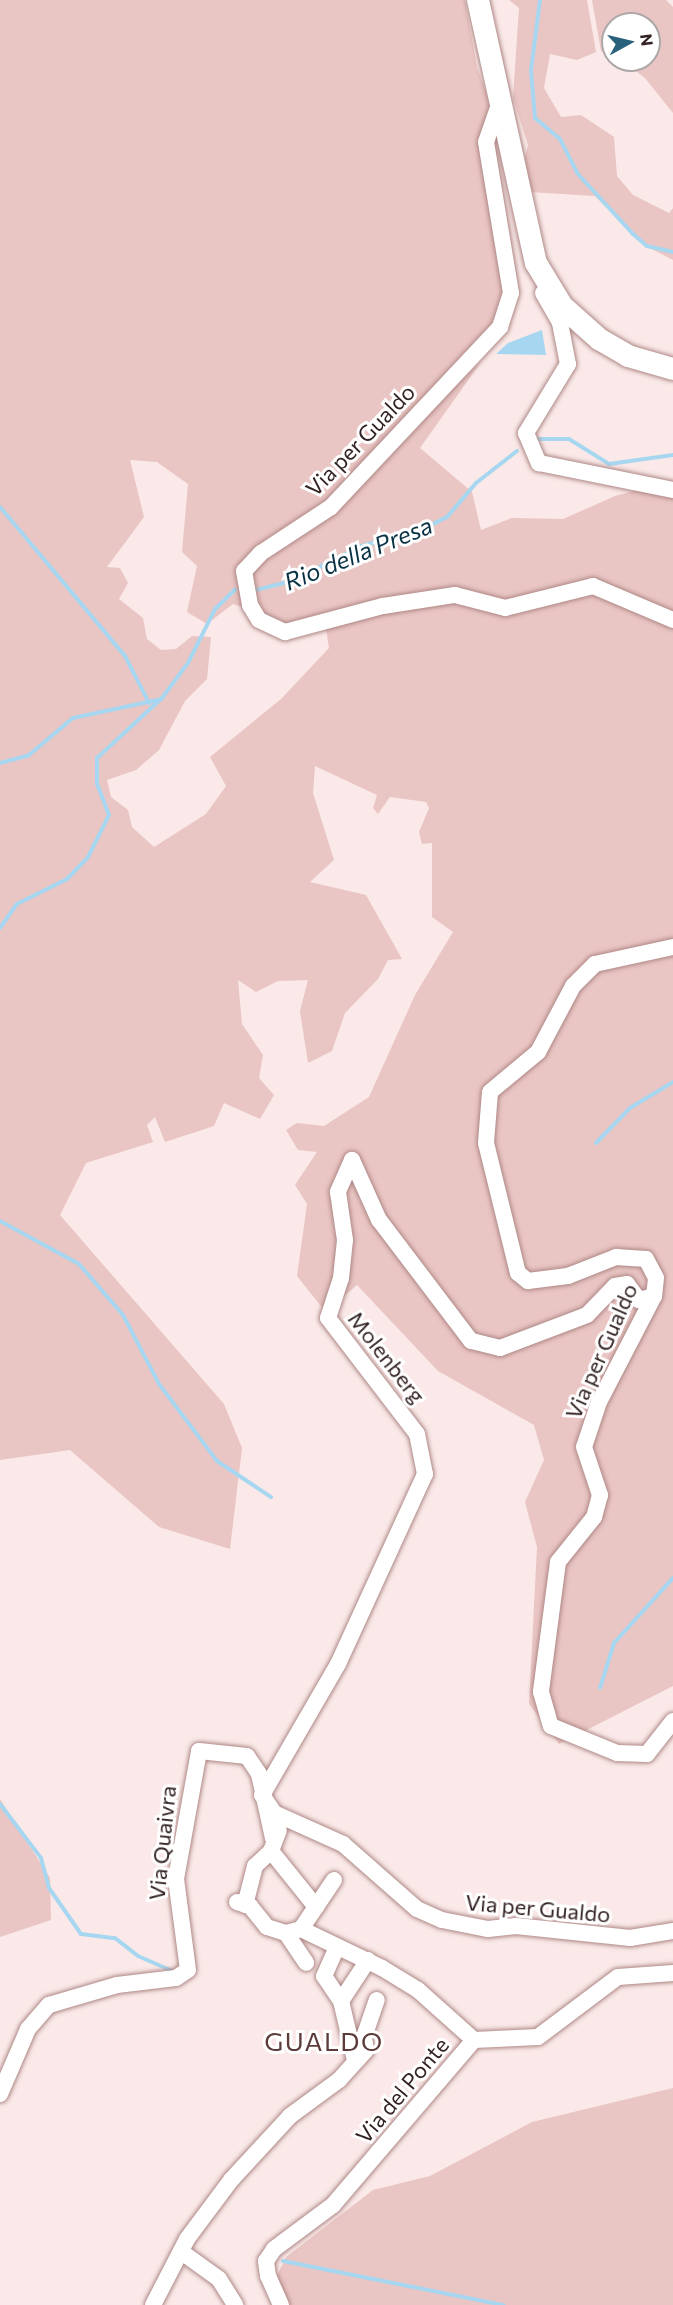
<!DOCTYPE html>
<style>
body{margin:0}
#map{position:relative;width:673px;height:2305px;overflow:hidden;background:#fae9e8;font-family:Commissioner,sans-serif}
div>[style]{position:absolute}
.green>*{inset:0;background:#e9c5c3}
.water>*{inset:0;background:#a7d7f0}
.stream>*{height:4px;margin:-2px;padding:0 2px;transform-origin:2px;border-radius:2px;background:#a7d7f0}
.roads{filter:drop-shadow(0 0 2px #ae8886) drop-shadow(0 0 2px #ae8886)}
.street>*{height:16px;margin:-8px;padding:0 8px;transform-origin:8px;border-radius:8px;background:#fff}
.secondary>*{height:22px;margin:-11px;padding:0 11px;transform-origin:11px;border-radius:11px;background:#fff}
span{translate:-50% -50%;white-space:nowrap;text-align:center;line-height:1.15;-webkit-text-stroke:6px #fff;paint-order:stroke}
.street-label{font-size:22px;color:#322322}
.water-label{font-size:24px;color:#083244;font-style:italic}
.quarter-label{font-size:26px;color:#5c3b3a;letter-spacing:1.5px}
.north{position:absolute;left:601px;top:12px;width:60px;height:60px;box-sizing:border-box;background:#fff;border:2px solid #ada7a7;border-radius:50%;rotate:82deg;font-size:16px;font-weight:700;line-height:24px;text-align:center;color:#322322}
.north::after{content:'';display:block;margin:auto;width:21px;height:27px;background:#29607b;clip-path:polygon(50% 0,100% 100%,50% 72%,0 100%)}
</style>
<div id="map">
<div class="green">
<i style="clip-path:polygon(0 0,465px 0,477px 67px,493px 112px,482px 141px,507px 293px,497px 325px,328px 504px,240px 570px,248px 609px,233px 604px,207px 624px,187px 612px,197px 566px,182px 552px,188px 484px,157px 462px,130px 460px,144px 517px,107px 567px,120px 568px,128px 583px,119px 599px,143px 618px,147px 639px,161px 650px,176px 649px,192px 636px,211px 637px,207px 679px,185px 701px,159px 750px,136px 770px,107px 780px,111px 797px,128px 810px,132px 827px,154px 847px,206px 814px,226px 786px,210px 757px,281px 699px,329px 648px,326px 629px,384px 610px,455px 599px,505px 612px,592px 590px,673px 624px,673px 943px,594px 961px,535px 1049px,486px 1090px,515px 1276px,617px 1261px,644px 1263px,652px 1279px,650px 1292px,641px 1295px,628px 1280px,584px 1312px,500px 1344px,473px 1338px,417px 1268px,349px 1157px,335px 1276px,324px 1310px,297px 1276px,307px 1204px,295px 1185px,317px 1152px,298px 1150px,286px 1130px,297px 1123px,324px 1126px,369px 1097px,415px 995px,453px 932px,432px 917px,432px 843px,422px 844px,419px 832px,429px 808px,426px 802px,390px 797px,378px 814px,373px 808px,377px 795px,315px 766px,313px 793px,334px 860px,310px 882px,366px 895px,402px 959px,388px 960px,378px 979px,345px 1013px,332px 1051px,308px 1063px,300px 1011px,308px 980px,278px 981px,256px 992px,238px 980px,242px 1024px,263px 1055px,259px 1078px,274px 1095px,260px 1119px,224px 1103px,214px 1126px,165px 1142px,155px 1117px,147px 1125px,153px 1142px,86px 1163px,60px 1215px,224px 1404px,242px 1448px,230px 1549px,159px 1527px,70px 1450px,0 1460px)"></i>
<i style="clip-path:polygon(509px 0,587px 0,596px 52px,577px 60px,550px 54px,544px 88px,561px 117px,581px 115px,614px 137px,617px 176px,633px 195px,669px 213px,673px 208px,673px 260px,644px 245px,595px 196px,529px 192px,522px 169px,528px 145px,513px 98px,519px 8px)"></i>
<i style="clip-path:polygon(592px 0,666px 0,673px 7px,673px 113px,645px 78px,621px 60px,649px 60px,649px 24px,613px 24px,613px 54px,601px 51px)"></i>
<i style="clip-path:polygon(481px 362px,420px 448px,472px 492px,481px 530px,512px 518px,563px 519px,615px 496px,673px 481px,673px 613px,593px 579px,505px 602px,455px 589px,286px 625px,267px 619px,256px 602px,250px 573px)"></i>
<i style="clip-path:polygon(673px 953px,673px 1686px,559px 1744px,529px 1704px,537px 1547px,525px 1502px,544px 1460px,534px 1425px,438px 1371px,357px 1285px,343px 1297px,344px 1192px,348px 1172px,469px 1344px,501px 1351px,588px 1318px,616px 1289px,657px 1297px,650px 1253px,530px 1274px,523px 1269px,492px 1142px,496px 1095px,577px 990px,598px 970px)"></i>
<i style="clip-path:polygon(0 1799px,50px 1878px,51px 1920px,0 1937px)"></i>
<i style="clip-path:polygon(673px 2088px,673px 2305px,288px 2305px,277px 2276px,286px 2257px,373px 2190px,430px 2176px,532px 2122px)"></i>
</div>
<div class="water">
<i style="clip-path:polygon(542px 330px,546px 355px,496px 354px,508px 343px)"></i>
</div>
<div class="stream">
<i style="left:540px;top:0;width:71px;rotate:97.3deg"></i>
<i style="left:531px;top:70px;width:48px;rotate:85.2deg"></i>
<i style="left:535px;top:118px;width:33px;rotate:40deg"></i>
<i style="left:560px;top:139px;width:38px;rotate:63deg"></i>
<i style="left:577px;top:173px;width:83px;rotate:47.4deg"></i>
<i style="left:633px;top:234px;width:18px;rotate:41deg"></i>
<i style="left:647px;top:246px;width:27px;rotate:13deg"></i>
<i style="left:535px;top:439px;width:34px"></i>
<i style="left:569px;top:439px;width:47px;rotate:32deg"></i>
<i style="left:609px;top:464px;width:65px;rotate:-8deg"></i>
<i style="left:0;top:507px;width:194px;rotate:50deg"></i>
<i style="left:125px;top:656px;width:53px;rotate:62.9deg"></i>
<i style="left:252px;top:591px;width:38px;rotate:-14deg"></i>
<i style="left:289px;top:582px;width:81px;rotate:-26.3deg"></i>
<i style="left:362px;top:546px;width:70px;rotate:-16.6deg"></i>
<i style="left:429px;top:526px;width:20px;rotate:-27deg"></i>
<i style="left:447px;top:517px;width:45px;rotate:-49.5deg"></i>
<i style="left:476px;top:483px;width:52px;rotate:-38deg"></i>
<i style="left:0;top:763px;width:30px;rotate:-15deg"></i>
<i style="left:29px;top:755px;width:57px;rotate:-40.1deg"></i>
<i style="left:73px;top:718px;width:91px;rotate:-12.1deg"></i>
<i style="left:0;top:928px;width:29px;rotate:-55deg"></i>
<i style="left:17px;top:904px;width:56px;rotate:-26.6deg"></i>
<i style="left:67px;top:879px;width:30px;rotate:-46deg"></i>
<i style="left:88px;top:857px;width:47px;rotate:-63.4deg"></i>
<i style="left:109px;top:815px;width:34px;rotate:-111deg"></i>
<i style="left:97px;top:783px;width:25px;rotate:-90deg"></i>
<i style="left:97px;top:758px;width:88px;rotate:-42.7deg"></i>
<i style="left:162px;top:698px;width:44px;rotate:-53.4deg"></i>
<i style="left:188px;top:663px;width:60px;rotate:-63.4deg"></i>
<i style="left:215px;top:609px;width:28px;rotate:-44deg"></i>
<i style="left:596px;top:1143px;width:49px;rotate:-45.8deg"></i>
<i style="left:630px;top:1108px;width:50px;rotate:-31.2deg"></i>
<i style="left:0;top:1221px;width:90px;rotate:28.6deg"></i>
<i style="left:79px;top:1264px;width:67px;rotate:49.2deg"></i>
<i style="left:123px;top:1315px;width:78px;rotate:62.4deg"></i>
<i style="left:159px;top:1384px;width:96px;rotate:53deg"></i>
<i style="left:217px;top:1461px;width:65px;rotate:33.7deg"></i>
<i style="left:600px;top:1688px;width:47px;rotate:-72.7deg"></i>
<i style="left:614px;top:1643px;width:88px;rotate:-47.8deg"></i>
<i style="left:0;top:1804px;width:68px;rotate:52.8deg"></i>
<i style="left:41px;top:1858px;width:31px;rotate:75deg"></i>
<i style="left:49px;top:1888px;width:56px;rotate:55.2deg"></i>
<i style="left:81px;top:1934px;width:34px;rotate:7deg"></i>
<i style="left:115px;top:1938px;width:29px;rotate:38deg"></i>
<i style="left:138px;top:1956px;width:43px;rotate:23.6deg"></i>
<i style="left:283px;top:2261px;width:225px;rotate:11.3deg"></i>
</div>
<div class="roads">
<div class="street">
<i style="left:500px;top:102px;width:42px;rotate:109.3deg"></i>
<i style="left:486px;top:142px;width:153px;rotate:80.6deg"></i>
<i style="left:511px;top:293px;width:36px;rotate:108deg"></i>
<i style="left:500px;top:327px;width:247px;rotate:133.2deg"></i>
<i style="left:331px;top:507px;width:84px;rotate:146.7deg"></i>
<i style="left:261px;top:553px;width:25px;rotate:133deg"></i>
<i style="left:244px;top:571px;width:35px;rotate:80deg"></i>
<i style="left:250px;top:605px;width:17px;rotate:59deg"></i>
<i style="left:259px;top:620px;width:29px;rotate:25deg"></i>
<i style="left:285px;top:632px;width:101px;rotate:-14.9deg"></i>
<i style="left:383px;top:606px;width:73px;rotate:-8.7deg"></i>
<i style="left:455px;top:595px;width:52px;rotate:14.6deg"></i>
<i style="left:505px;top:608px;width:91px;rotate:-14deg"></i>
<i style="left:593px;top:586px;width:87px;rotate:23deg"></i>
<i style="left:543px;top:293px;width:34px;rotate:60deg"></i>
<i style="left:560px;top:323px;width:42px;rotate:79deg"></i>
<i style="left:568px;top:364px;width:81px;rotate:121.3deg"></i>
<i style="left:526px;top:433px;width:33px;rotate:67deg"></i>
<i style="left:539px;top:463px;width:137px;rotate:11.4deg"></i>
<i style="left:673px;top:947px;width:80px;rotate:167.7deg"></i>
<i style="left:595px;top:964px;width:31px;rotate:135deg"></i>
<i style="left:573px;top:986px;width:75px;rotate:117.9deg"></i>
<i style="left:538px;top:1052px;width:62px;rotate:140.2deg"></i>
<i style="left:490px;top:1092px;width:51px;rotate:94.5deg"></i>
<i style="left:486px;top:1143px;width:134px;rotate:76.2deg"></i>
<i style="left:518px;top:1273px;width:13px;rotate:39deg"></i>
<i style="left:528px;top:1281px;width:40px;rotate:-7.1deg"></i>
<i style="left:568px;top:1276px;width:52px;rotate:-21.6deg"></i>
<i style="left:616px;top:1257px;width:30px;rotate:4deg"></i>
<i style="left:646px;top:1259px;width:21px;rotate:62deg"></i>
<i style="left:656px;top:1278px;width:18px;rotate:96deg"></i>
<i style="left:654px;top:1296px;width:119px;rotate:117.4deg"></i>
<i style="left:599px;top:1402px;width:47px;rotate:108.4deg"></i>
<i style="left:584px;top:1447px;width:51px;rotate:71.6deg"></i>
<i style="left:600px;top:1495px;width:23px;rotate:105deg"></i>
<i style="left:594px;top:1517px;width:58px;rotate:128.7deg"></i>
<i style="left:558px;top:1562px;width:131px;rotate:97.5deg"></i>
<i style="left:541px;top:1692px;width:35px;rotate:74deg"></i>
<i style="left:551px;top:1726px;width:71px;rotate:22.2deg"></i>
<i style="left:617px;top:1753px;width:30px;rotate:2deg"></i>
<i style="left:647px;top:1754px;width:42px;rotate:-51.8deg"></i>
<i style="left:654px;top:1296px;width:16px;rotate:165deg"></i>
<i style="left:639px;top:1300px;width:20px;rotate:-127deg"></i>
<i style="left:627px;top:1284px;width:12px;rotate:171deg"></i>
<i style="left:615px;top:1286px;width:40px;rotate:134deg"></i>
<i style="left:587px;top:1315px;width:93px;rotate:159.2deg"></i>
<i style="left:500px;top:1348px;width:30px;rotate:-166deg"></i>
<i style="left:471px;top:1341px;width:152px;rotate:-127.2deg"></i>
<i style="left:379px;top:1220px;width:66px;rotate:-114.2deg"></i>
<i style="left:352px;top:1160px;width:35px;rotate:114deg"></i>
<i style="left:338px;top:1192px;width:49px;rotate:81.7deg"></i>
<i style="left:345px;top:1240px;width:38px;rotate:96deg"></i>
<i style="left:341px;top:1278px;width:42px;rotate:108deg"></i>
<i style="left:328px;top:1318px;width:146px;rotate:52.5deg"></i>
<i style="left:417px;top:1434px;width:41px;rotate:78.7deg"></i>
<i style="left:425px;top:1474px;width:209px;rotate:114.6deg"></i>
<i style="left:338px;top:1664px;width:151px;rotate:120.1deg"></i>
<i style="left:262px;top:1795px;width:22px;rotate:56deg"></i>
<i style="left:274px;top:1813px;width:76px;rotate:24.2deg"></i>
<i style="left:343px;top:1844px;width:98px;rotate:41.3deg"></i>
<i style="left:417px;top:1909px;width:27px;rotate:24deg"></i>
<i style="left:442px;top:1920px;width:47px;rotate:11.1deg"></i>
<i style="left:488px;top:1929px;width:28px;rotate:-6deg"></i>
<i style="left:516px;top:1926px;width:115px;rotate:6deg"></i>
<i style="left:630px;top:1938px;width:44px;rotate:-9.2deg"></i>
<i style="left:271px;top:1851px;width:72px;rotate:51.2deg"></i>
<i style="left:237px;top:1902px;width:14px;rotate:17deg"></i>
<i style="left:250px;top:1906px;width:27px;rotate:51deg"></i>
<i style="left:267px;top:1927px;width:20px;rotate:18deg"></i>
<i style="left:286px;top:1933px;width:36px;rotate:56deg"></i>
<i style="left:245px;top:1905px;width:40px;rotate:-75.6deg"></i>
<i style="left:255px;top:1866px;width:22px;rotate:-43deg"></i>
<i style="left:271px;top:1851px;width:22px;rotate:-69deg"></i>
<i style="left:301px;top:1929px;width:59px;rotate:-56deg"></i>
<i style="left:286px;top:1933px;width:16px;rotate:-15deg"></i>
<i style="left:301px;top:1929px;width:90px;rotate:25.7deg"></i>
<i style="left:382px;top:1968px;width:42px;rotate:31.4deg"></i>
<i style="left:418px;top:1990px;width:75px;rotate:41.8deg"></i>
<i style="left:337px;top:1947px;width:32px;rotate:114deg"></i>
<i style="left:324px;top:1976px;width:30px;rotate:56deg"></i>
<i style="left:341px;top:2001px;width:61px;rotate:76.7deg"></i>
<i style="left:341px;top:2001px;width:49px;rotate:-56.6deg"></i>
<i style="left:0;top:2094px;width:71px;rotate:-66.7deg"></i>
<i style="left:28px;top:2029px;width:32px;rotate:-49deg"></i>
<i style="left:49px;top:2005px;width:71px;rotate:-16.4deg"></i>
<i style="left:117px;top:1985px;width:59px;rotate:-6.8deg"></i>
<i style="left:176px;top:1978px;width:14px;rotate:-34deg"></i>
<i style="left:188px;top:1970px;width:92px;rotate:-97.5deg"></i>
<i style="left:176px;top:1879px;width:130px;rotate:-79.8deg"></i>
<i style="left:199px;top:1751px;width:48px;rotate:5.9deg"></i>
<i style="left:247px;top:1756px;width:22px;rotate:56deg"></i>
<i style="left:259px;top:1774px;width:66px;rotate:77.7deg"></i>
<i style="left:183px;top:2253px;width:44px;rotate:35.8deg"></i>
<i style="left:219px;top:2279px;width:31px;rotate:58deg"></i>
<i style="left:153px;top:2305px;width:74px;rotate:-62.7deg"></i>
<i style="left:187px;top:2239px;width:74px;rotate:-53.3deg"></i>
<i style="left:231px;top:2180px;width:87px;rotate:-47.3deg"></i>
<i style="left:290px;top:2116px;width:61px;rotate:-36.3deg"></i>
<i style="left:339px;top:2080px;width:40px;rotate:-48deg"></i>
<i style="left:366px;top:2050px;width:13px;rotate:-99deg"></i>
<i style="left:364px;top:2037px;width:39px;rotate:-71deg"></i>
<i style="left:281px;top:2305px;width:32px;rotate:-114deg"></i>
<i style="left:268px;top:2276px;width:15px;rotate:-98deg"></i>
<i style="left:266px;top:2261px;width:14px;rotate:-56deg"></i>
<i style="left:274px;top:2249px;width:74px;rotate:-36.7deg"></i>
<i style="left:333px;top:2205px;width:217px;rotate:-49.5deg"></i>
<i style="left:474px;top:2040px;width:64px;rotate:-2.7deg"></i>
<i style="left:538px;top:2037px;width:100px;rotate:-36.9deg"></i>
<i style="left:618px;top:1977px;width:55px;rotate:-4.2deg"></i>
</div>
<div class="secondary">
<i style="left:478px;top:0;width:269px;rotate:77.6deg"></i>
<i style="left:536px;top:263px;width:50px;rotate:58.8deg"></i>
<i style="left:562px;top:306px;width:50px;rotate:41.7deg"></i>
<i style="left:599px;top:339px;width:34px;rotate:30deg"></i>
<i style="left:628px;top:356px;width:47px;rotate:16.1deg"></i>
</div>
</div>
<div class="street-label">
<span style="left:360px;top:440px;rotate:-46deg">Via per Gualdo</span>
<span style="left:601px;top:1351px;rotate:-66deg">Via per Gualdo</span>
<span style="left:387px;top:1357px;rotate:52deg">Molenberg</span>
<span style="left:162px;top:1843px;rotate:-84deg">Via Quaivra</span>
<span style="left:538px;top:1908px;rotate:5deg">Via per Gualdo</span>
<span style="left:402px;top:2090px;rotate:-50deg">Via del Ponte</span>
</div>
<div class="water-label">
<span style="left:358px;top:553px;rotate:-22deg">Rio della Presa</span>
</div>
<div class="quarter-label">
<span style="left:324px;top:2041px">GUALDO</span>
</div>
<div class="north">N</div>
</div>
